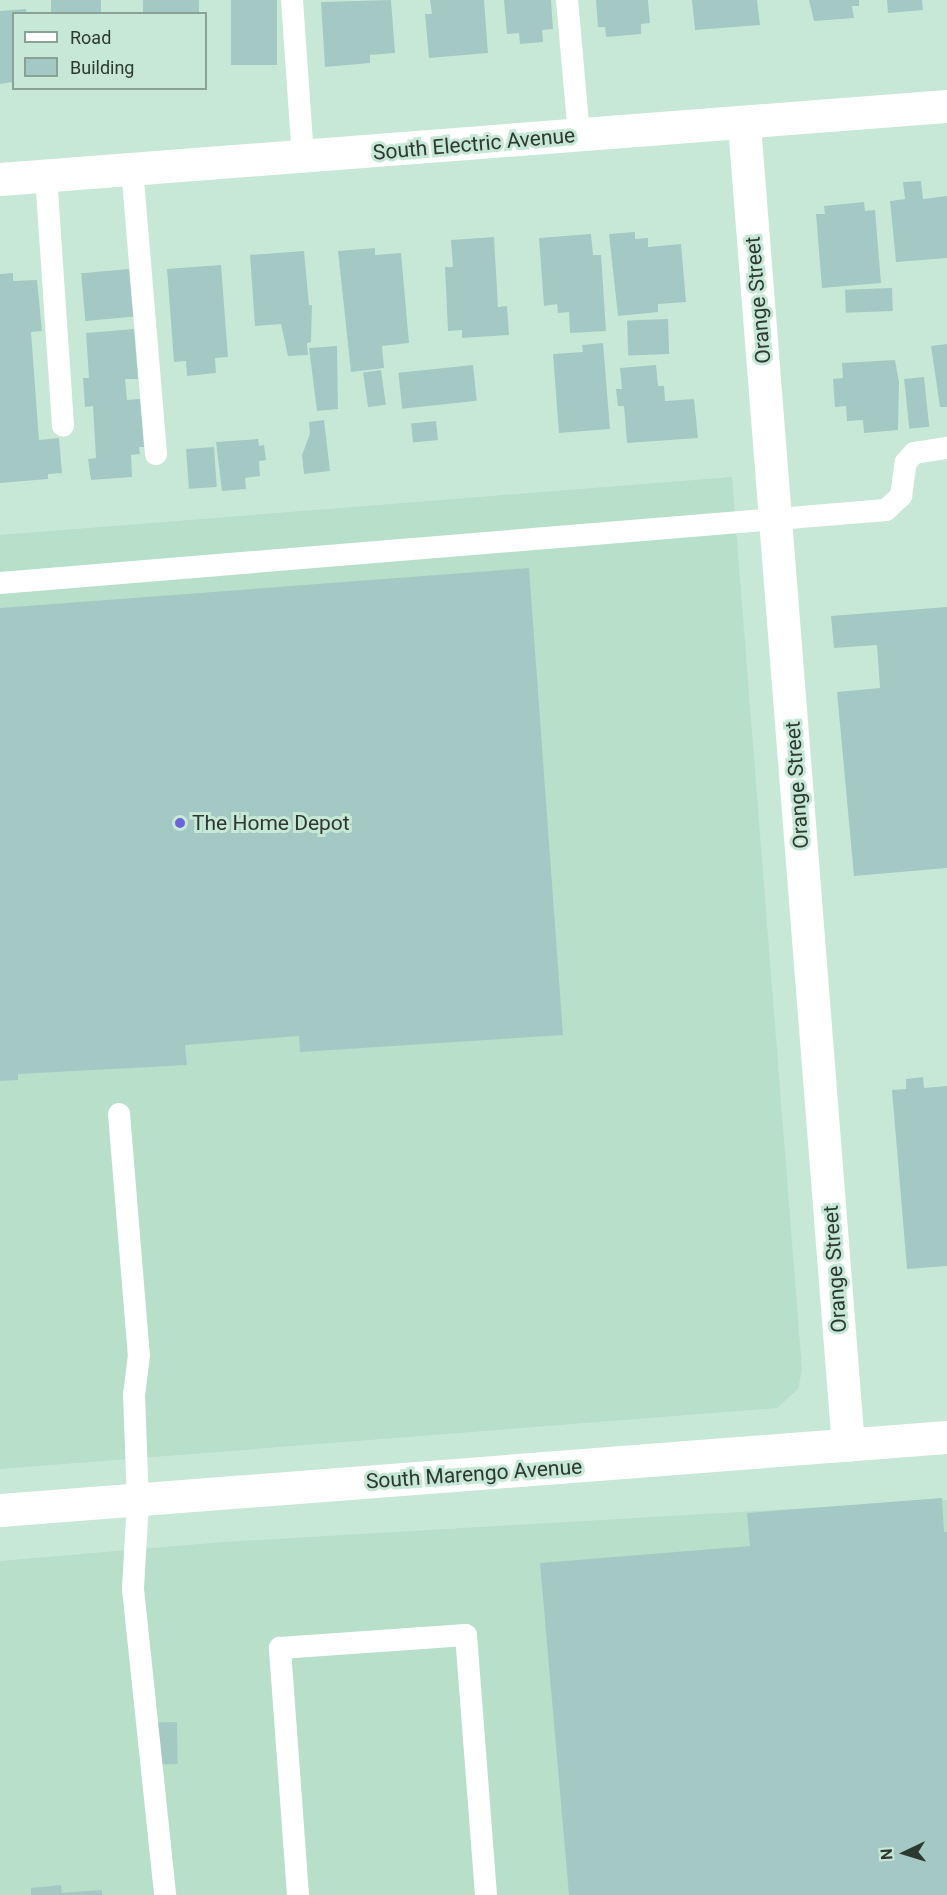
<!DOCTYPE html>
<style>
body{margin:0}
#map{position:relative;width:947px;height:1895px;overflow:hidden;background:#c8e8d7;font-family:Roboto,sans-serif}
div>[style]{position:absolute}
.built>*{inset:0;background:#b7dfca}
.building>*{inset:0;background:#a4c9c4;transform-origin:0 0}
.lane>*{height:22px;margin:-11px;padding:0 11px;transform-origin:11px;border-radius:11px;background:#fff}
.street>*{height:33px;margin:-16.5px;padding:0 16.5px;transform-origin:16.5px;border-radius:16.5px;background:#fff}
.secondary>*{height:33px;margin:-16.5px;padding:0 16.5px;transform-origin:16.5px;border-radius:16.5px;background:#fff}
.dots>*{width:16px;height:16px;translate:-50% -50%;box-sizing:border-box;border:3px solid #c8e8d7;border-radius:50%}
span{translate:-50% -50%;white-space:nowrap;text-align:center;line-height:1.15;-webkit-text-stroke:6px #c8e8d7;paint-order:stroke}
.street-label{font-size:21px;color:#2c3932}
.poi-label{font-size:21px;color:#2c3932}
.left{translate:0 -50%;text-align:left}
.legend{position:absolute;left:12px;top:12px;width:195px;height:78px;box-sizing:border-box;background:#c8e8d7;border:2px solid #8aa295;margin:0;padding:8px 10px;list-style:none;font-size:18px;color:#2c3932}
.legend li{display:flex;align-items:center;gap:12px;height:30px}
.legend b{width:30px;border:2px solid #8aa295}
.north{position:absolute;left:875px;top:1823px;width:60px;height:60px;-webkit-text-stroke:4px #c8e8d7;paint-order:stroke;rotate:266deg;font-size:16px;font-weight:700;line-height:24px;text-align:center;color:#2c3932}
.north::after{content:'';display:block;margin:auto;width:21px;height:27px;background:#2c3932;clip-path:polygon(50% 0,100% 100%,50% 72%,0 100%)}
</style>
<div id="map">
<div class="built">
<i style="clip-path:polygon(732px 477px,802px 1370px,798px 1389px,777px 1408px,0 1469px,0 535px)"></i>
<i style="clip-path:polygon(947px 1500px,947px 1895px,0 1895px,0 1561px,223px 1542px)"></i>
</div>
<div class="building">
<i style="left:51px;top:0;width:50px;height:14px"></i>
<i style="left:143px;top:0;width:56px;height:14px"></i>
<i style="left:231px;top:0;width:46px;height:65px"></i>
<i style="clip-path:polygon(391px 0,395px 53px,370px 55px,370px 63px,325px 67px,321px 2px)"></i>
<i style="clip-path:polygon(430px 0,484px 0,488px 53px,429px 58px,425px 14px,432px 14px)"></i>
<i style="clip-path:polygon(504px 0,551px 0,553px 29px,542px 30px,543px 42px,520px 44px,519px 33px,507px 34px)"></i>
<i style="clip-path:polygon(596px 0,648px 0,650px 23px,641px 24px,641px 34px,606px 37px,605px 27px,598px 27px)"></i>
<i style="clip-path:polygon(692px 0,757px 0,760px 25px,695px 30px)"></i>
<i style="clip-path:polygon(809px 0,859px 0,859px 6px,852px 6px,854px 18px,814px 21px)"></i>
<i style="clip-path:polygon(887px 0,922px 0,923px 10px,888px 13px)"></i>
<i style="clip-path:polygon(26px 9px,27px 14px,14px 14px,12px 82px,0 84px,0 11px)"></i>
<i style="clip-path:polygon(921px 181px,923px 199px,947px 196px,947px 258px,896px 262px,890px 201px,905px 199px,903px 182px)"></i>
<i style="clip-path:polygon(864px 202px,865px 211px,875px 210px,881px 283px,822px 288px,816px 214px,825px 214px,824px 206px)"></i>
<i style="clip-path:polygon(635px 232px,635px 239px,648px 238px,648px 247px,681px 244px,686px 302px,658px 304px,658px 312px,618px 316px,609px 234px)"></i>
<i style="clip-path:polygon(591px 234px,593px 255px,601px 255px,606px 331px,570px 333px,569px 312px,558px 313px,557px 304px,544px 306px,539px 238px)"></i>
<i style="clip-path:polygon(494px 237px,498px 307px,507px 306px,509px 335px,462px 338px,462px 330px,448px 331px,445px 267px,453px 267px,451px 240px)"></i>
<i style="clip-path:polygon(375px 248px,375px 255px,401px 253px,409px 343px,382px 346px,384px 368px,351px 372px,338px 251px)"></i>
<i style="clip-path:polygon(304px 251px,309px 305px,312px 305px,311px 342px,307px 343px,308px 355px,288px 356px,281px 324px,255px 326px,250px 255px)"></i>
<i style="clip-path:polygon(221px 265px,228px 357px,215px 358px,216px 373px,187px 376px,186px 361px,174px 362px,167px 269px)"></i>
<i style="left:129px;top:269px;width:48px;height:48px;rotate:85deg"></i>
<i style="clip-path:polygon(13px 273px,13px 281px,37px 280px,42px 331px,31px 332px,39px 440px,59px 438px,62px 473px,48px 474px,48px 479px,0 483px,0 274px)"></i>
<i style="left:892px;top:288px;width:23px;height:47px;rotate:88deg"></i>
<i style="left:668px;top:319px;width:35px;height:41px;rotate:88deg"></i>
<i style="clip-path:polygon(134px 329px,138px 379px,125px 379px,127px 400px,140px 399px,144px 447px,139px 447px,140px 454px,131px 455px,132px 477px,91px 480px,88px 459px,96px 458px,93px 406px,85px 407px,83px 378px,89px 378px,86px 333px)"></i>
<i style="clip-path:polygon(603px 343px,610px 429px,559px 433px,553px 354px,583px 352px,582px 345px)"></i>
<i style="clip-path:polygon(947px 344px,947px 407px,940px 407px,931px 346px)"></i>
<i style="clip-path:polygon(337px 346px,338px 409px,317px 411px,309px 348px)"></i>
<i style="clip-path:polygon(895px 360px,899px 382px,898px 430px,864px 433px,863px 420px,847px 421px,846px 406px,835px 407px,833px 379px,843px 378px,842px 363px)"></i>
<i style="left:473px;top:365px;width:36px;height:75px;rotate:84deg"></i>
<i style="clip-path:polygon(656px 365px,658px 386px,664px 386px,665px 401px,694px 399px,698px 438px,627px 443px,624px 406px,618px 406px,616px 389px,622px 389px,620px 368px)"></i>
<i style="left:381px;top:370px;width:35px;height:18px;rotate:82deg"></i>
<i style="left:924px;top:377px;width:50px;height:20px;rotate:84deg"></i>
<i style="clip-path:polygon(324px 420px,330px 471px,304px 474px,302px 455px,310px 434px,309px 422px)"></i>
<i style="left:436px;top:421px;width:19px;height:25px;rotate:84deg"></i>
<i style="clip-path:polygon(258px 439px,259px 446px,264px 445px,266px 460px,259px 461px,260px 476px,245px 478px,246px 489px,222px 491px,216px 442px)"></i>
<i style="left:214px;top:447px;width:40px;height:28px;rotate:86deg"></i>
<i style="clip-path:polygon(529px 568px,563px 1035px,300px 1052px,299px 1036px,185px 1045px,187px 1065px,18px 1074px,18px 1080px,0 1081px,0 608px)"></i>
<i style="clip-path:polygon(947px 607px,947px 868px,854px 876px,837px 692px,880px 688px,877px 645px,834px 648px,831px 616px)"></i>
<i style="clip-path:polygon(923px 1077px,924px 1088px,947px 1086px,947px 1266px,907px 1269px,892px 1090px,906px 1089px,906px 1079px)"></i>
<i style="clip-path:polygon(942px 1498px,944px 1532px,947px 1532px,947px 1895px,569px 1895px,540px 1563px,750px 1546px,747px 1513px)"></i>
<i style="left:177px;top:1722px;width:42px;height:25px;rotate:89deg"></i>
<i style="clip-path:polygon(61px 1885px,62px 1895px,31px 1895px,31px 1888px)"></i>
<i style="clip-path:polygon(102px 1890px,102px 1895px,62px 1895px,61px 1893px)"></i>
</div>
<div class="lane">
<i style="left:292px;top:0;width:158px;rotate:86deg"></i>
<i style="left:567px;top:0;width:136px;rotate:84.9deg"></i>
<i style="left:132px;top:168px;width:287px;rotate:85.2deg"></i>
<i style="left:46px;top:176px;width:250px;rotate:86.1deg"></i>
<i style="left:0;top:583px;width:889px;rotate:-4.71deg"></i>
<i style="left:886px;top:510px;width:21px;rotate:-43deg"></i>
<i style="left:901px;top:496px;width:34px;rotate:-82deg"></i>
<i style="left:906px;top:462px;width:12px;rotate:-48deg"></i>
<i style="left:914px;top:453px;width:33px;rotate:-9deg"></i>
<i style="left:119px;top:1114px;width:242px;rotate:85.3deg"></i>
<i style="left:139px;top:1355px;width:39px;rotate:97deg"></i>
<i style="left:134px;top:1394px;width:107px;rotate:87.9deg"></i>
<i style="left:138px;top:1501px;width:88px;rotate:93.3deg"></i>
<i style="left:133px;top:1589px;width:308px;rotate:84deg"></i>
<i style="left:298px;top:1895px;width:248px;rotate:-94.2deg"></i>
<i style="left:280px;top:1648px;width:186px;rotate:-4deg"></i>
<i style="left:466px;top:1635px;width:261px;rotate:85.6deg"></i>
</div>
<div class="street">
<i style="left:744px;top:125px;width:1324px;rotate:85.5deg"></i>
<i style="left:0;top:179px;width:950px;rotate:-4.41deg"></i>
</div>
<div class="secondary">
<i style="left:0;top:1510px;width:950px;rotate:-4.41deg"></i>
</div>
<div class="dots">
<i style="left:180px;top:823px;background:#6a63dd"></i>
</div>
<div class="street-label">
<span style="left:474px;top:144px;rotate:-5deg">South Electric Avenue</span>
<span style="left:758px;top:300px;rotate:-95deg">Orange Street</span>
<span style="left:797px;top:785px;rotate:-94deg">Orange Street</span>
<span style="left:835px;top:1269px;rotate:-94deg">Orange Street</span>
<span style="left:474px;top:1474px;rotate:-4deg">South Marengo Avenue</span>
</div>
<div class="poi-label">
<span class="left" style="left:192px;top:823px">The Home Depot</span>
</div>
<ul class="legend">
<li><b style="height:8px;background:#fff"></b>Road</li>
<li><b style="height:16px;background:#a4c9c4"></b>Building</li>
</ul>
<div class="north">N</div>
</div>
